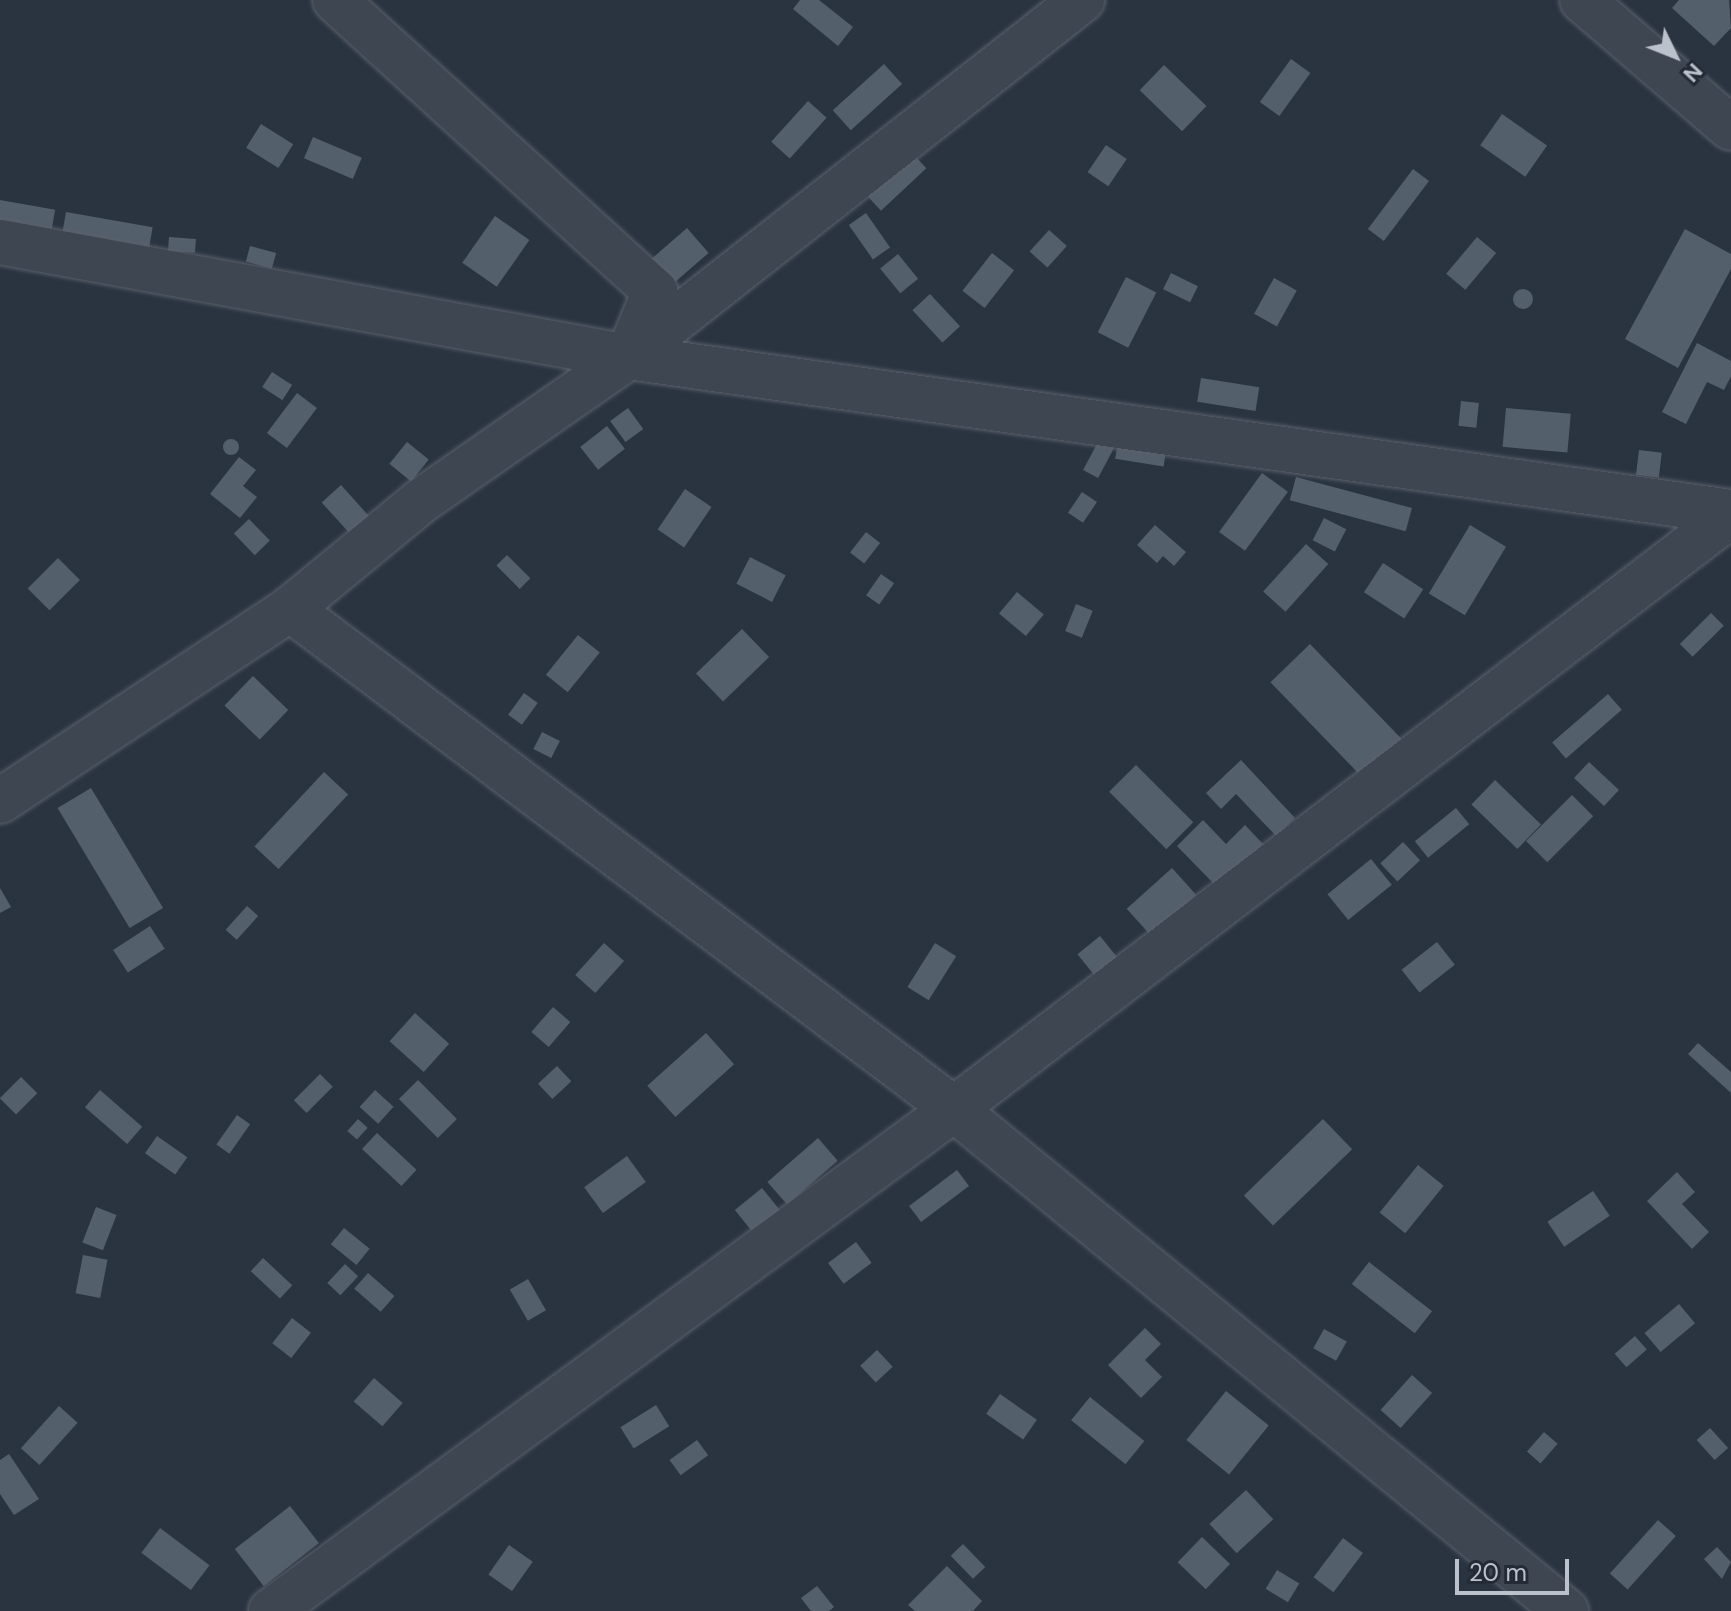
<!DOCTYPE html>
<style>
body{margin:0}
#map{position:relative;width:1731px;height:1611px;overflow:hidden;background:#2a3441;font-family:"DM Sans",sans-serif}
div>[style]{position:absolute}
.building>*{inset:0;background:#545f6c;transform-origin:0 0}
.round{border-radius:50%}
.roads{filter:drop-shadow(0 0 2px #5a616b) drop-shadow(0 0 2px #5a616b)}
.minor>*{height:44px;margin:-22px;padding:0 22px;transform-origin:22px;border-radius:22px;background:#3e4651}
span{translate:-50% -50%;white-space:nowrap;text-align:center;line-height:1.15;-webkit-text-stroke:8px #232b37;paint-order:stroke}
.north{position:absolute;left:1635px;top:16px;width:80px;height:80px;-webkit-text-stroke:6px #232b37;paint-order:stroke;rotate:133deg;font-size:22px;font-weight:700;line-height:32px;text-align:center;color:#bcc2cb}
.north::after{content:'';display:block;margin:auto;width:28px;height:36px;background:#bcc2cb;clip-path:polygon(50% 0,100% 100%,50% 72%,0 100%)}
.scale{position:absolute;left:1455px;top:1559px;width:114px;height:36px;box-sizing:border-box;border:4px solid #bcc2cb;border-top:0;padding-left:10px;font-size:24px;line-height:28px;white-space:nowrap;color:#bcc2cb;-webkit-text-stroke:6px #232b37;paint-order:stroke}
</style>
<div id="map">
<div class="building">
<i style="clip-path:polygon(800px 0,819px 0,853px 27px,838px 46px,793px 9px)"></i>
<i style="clip-path:polygon(1679px 0,1729px 0,1731px 28px,1714px 46px,1672px 8px)"></i>
<i style="left:1291px;top:59px;width:24px;height:53px;rotate:36deg"></i>
<i style="left:884px;top:64px;width:27px;height:69px;rotate:48deg"></i>
<i style="left:1164px;top:65px;width:59px;height:35px;rotate:44deg"></i>
<i style="left:808px;top:101px;width:25px;height:55px;rotate:42deg"></i>
<i style="left:1502px;top:114px;width:55px;height:38px;rotate:35deg"></i>
<i style="left:261px;top:124px;width:38px;height:28px;rotate:32deg"></i>
<i style="left:313px;top:137px;width:53px;height:23px;rotate:23deg"></i>
<i style="left:1106px;top:145px;width:25px;height:33px;rotate:34deg"></i>
<i style="left:912px;top:153px;width:21px;height:62px;rotate:47deg"></i>
<i style="left:1413px;top:169px;width:20px;height:75px;rotate:37deg"></i>
<i style="left:0;top:200px;width:56px;height:26px;rotate:10deg"></i>
<i style="left:66px;top:212px;width:88px;height:25px;rotate:10deg"></i>
<i style="left:866px;top:213px;width:42px;height:21px;rotate:55deg"></i>
<i style="left:495px;top:216px;width:42px;height:57px;rotate:35deg"></i>
<i style="left:687px;top:228px;width:33px;height:49px;rotate:49deg"></i>
<i style="clip-path:polygon(1685px 229px,1731px 254px,1731px 269px,1678px 368px,1625px 339px)"></i>
<i style="left:1049px;top:230px;width:24px;height:29px;rotate:42deg"></i>
<i style="left:169px;top:237px;width:27px;height:14px;rotate:4deg"></i>
<i style="left:1477px;top:237px;width:25px;height:48px;rotate:40deg"></i>
<i style="left:250px;top:246px;width:27px;height:16px;rotate:15deg"></i>
<i style="left:992px;top:253px;width:28px;height:48px;rotate:38deg"></i>
<i style="left:898px;top:254px;width:32px;height:23px;rotate:51deg"></i>
<i style="left:1171px;top:273px;width:30px;height:18px;rotate:26deg"></i>
<i style="left:1126px;top:277px;width:34px;height:62px;rotate:27deg"></i>
<i style="left:1274px;top:278px;width:26px;height:41px;rotate:29deg"></i>
<i class="round" style="left:1513px;top:289px;width:20px;height:20px"></i>
<i style="left:930px;top:294px;width:44px;height:24px;rotate:47deg"></i>
<i style="clip-path:polygon(1697px 343px,1731px 361px,1731px 376px,1724px 390px,1707px 382px,1686px 424px,1662px 412px)"></i>
<i style="left:272px;top:372px;width:24px;height:18px;rotate:33deg"></i>
<i style="left:1201px;top:378px;width:59px;height:24px;rotate:9deg"></i>
<i style="left:297px;top:393px;width:25px;height:50px;rotate:37deg"></i>
<i style="left:1461px;top:401px;width:18px;height:25px;rotate:6deg"></i>
<i style="left:628px;top:408px;width:26px;height:22px;rotate:54deg"></i>
<i style="left:1506px;top:408px;width:65px;height:39px;rotate:5deg"></i>
<i style="left:607px;top:426px;width:29px;height:34px;rotate:52deg"></i>
<i class="round" style="left:223px;top:439px;width:16px;height:16px"></i>
<i style="left:1099px;top:440px;width:17px;height:34px;rotate:28deg"></i>
<i style="left:1118px;top:441px;width:49px;height:18px;rotate:9deg"></i>
<i style="left:407px;top:442px;width:28px;height:28px;rotate:39deg"></i>
<i style="left:1639px;top:450px;width:23px;height:25px;rotate:7deg"></i>
<i style="clip-path:polygon(239px 457px,256px 470px,243px 486px,257px 497px,240px 518px,210px 494px)"></i>
<i style="left:1262px;top:473px;width:32px;height:73px;rotate:36deg"></i>
<i style="left:1296px;top:477px;width:120px;height:24px;rotate:15deg"></i>
<i style="left:341px;top:485px;width:43px;height:26px;rotate:48deg"></i>
<i style="left:685px;top:489px;width:32px;height:49px;rotate:34deg"></i>
<i style="left:1082px;top:492px;width:18px;height:25px;rotate:34deg"></i>
<i style="left:1324px;top:518px;width:25px;height:25px;rotate:27deg"></i>
<i style="left:249px;top:519px;width:30px;height:21px;rotate:46deg"></i>
<i style="clip-path:polygon(1155px 525px,1186px 552px,1174px 566px,1163px 556px,1157px 563px,1137px 545px)"></i>
<i style="left:1470px;top:525px;width:42px;height:80px;rotate:31deg"></i>
<i style="left:866px;top:532px;width:18px;height:26px;rotate:38deg"></i>
<i style="left:1306px;top:544px;width:30px;height:64px;rotate:42deg"></i>
<i style="left:507px;top:555px;width:33px;height:15px;rotate:45deg"></i>
<i style="left:750px;top:557px;width:40px;height:30px;rotate:27deg"></i>
<i style="left:58px;top:558px;width:31px;height:43px;rotate:45deg"></i>
<i style="left:1383px;top:563px;width:48px;height:35px;rotate:33deg"></i>
<i style="left:881px;top:574px;width:16px;height:26px;rotate:35deg"></i>
<i style="left:1017px;top:592px;width:35px;height:28px;rotate:40deg"></i>
<i style="left:1076px;top:604px;width:18px;height:29px;rotate:22deg"></i>
<i style="left:1711px;top:613px;width:18px;height:44px;rotate:45deg"></i>
<i style="left:742px;top:629px;width:39px;height:64px;rotate:46deg"></i>
<i style="left:578px;top:635px;width:28px;height:51px;rotate:39deg"></i>
<i style="left:1310px;top:644px;width:132px;height:55px;rotate:46deg"></i>
<i style="left:253px;top:676px;width:49px;height:41px;rotate:44deg"></i>
<i style="left:524px;top:693px;width:17px;height:27px;rotate:36deg"></i>
<i style="left:1608px;top:694px;width:21px;height:74px;rotate:49deg"></i>
<i style="left:542px;top:732px;width:20px;height:19px;rotate:27deg"></i>
<i style="clip-path:polygon(1241px 760px,1295px 818px,1276px 836px,1236px 794px,1221px 809px,1206px 793px)"></i>
<i style="left:1589px;top:762px;width:41px;height:22px;rotate:43deg"></i>
<i style="left:1136px;top:765px;width:81px;height:38px;rotate:45deg"></i>
<i style="left:324px;top:772px;width:33px;height:102px;rotate:43deg"></i>
<i style="left:1495px;top:780px;width:64px;height:34px;rotate:44deg"></i>
<i style="left:91px;top:788px;width:140px;height:39px;rotate:59deg"></i>
<i style="left:1572px;top:795px;width:30px;height:65px;rotate:45deg"></i>
<i style="left:1456px;top:808px;width:21px;height:53px;rotate:51deg"></i>
<i style="clip-path:polygon(1203px 820px,1226px 844px,1245px 825px,1263px 844px,1218px 888px,1177px 846px)"></i>
<i style="left:1403px;top:842px;width:25px;height:31px;rotate:47deg"></i>
<i style="left:1371px;top:859px;width:33px;height:56px;rotate:51deg"></i>
<i style="left:1172px;top:868px;width:36px;height:61px;rotate:48deg"></i>
<i style="clip-path:polygon(0 888px,11px 907px,0 913px)"></i>
<i style="left:247px;top:906px;width:15px;height:32px;rotate:42deg"></i>
<i style="left:150px;top:926px;width:27px;height:44px;rotate:57deg"></i>
<i style="left:1100px;top:936px;width:28px;height:29px;rotate:51deg"></i>
<i style="left:1437px;top:942px;width:29px;height:45px;rotate:52deg"></i>
<i style="left:604px;top:943px;width:27px;height:43px;rotate:42deg"></i>
<i style="left:935px;top:943px;width:25px;height:52px;rotate:32deg"></i>
<i style="left:553px;top:1007px;width:23px;height:33px;rotate:41deg"></i>
<i style="left:415px;top:1013px;width:46px;height:38px;rotate:42deg"></i>
<i style="left:706px;top:1033px;width:42px;height:79px;rotate:48deg"></i>
<i style="clip-path:polygon(1698px 1043px,1731px 1072px,1731px 1093px,1688px 1054px)"></i>
<i style="left:557px;top:1066px;width:21px;height:26px;rotate:47deg"></i>
<i style="left:320px;top:1074px;width:18px;height:37px;rotate:45deg"></i>
<i style="left:21px;top:1077px;width:23px;height:30px;rotate:45deg"></i>
<i style="left:418px;top:1080px;width:55px;height:27px;rotate:45deg"></i>
<i style="left:100px;top:1090px;width:56px;height:23px;rotate:41deg"></i>
<i style="left:375px;top:1090px;width:25px;height:23px;rotate:42deg"></i>
<i style="left:237px;top:1115px;width:16px;height:36px;rotate:35deg"></i>
<i style="left:358px;top:1119px;width:13px;height:16px;rotate:42deg"></i>
<i style="left:1323px;top:1119px;width:42px;height:110px;rotate:46deg"></i>
<i style="left:377px;top:1133px;width:54px;height:22px;rotate:43deg"></i>
<i style="left:157px;top:1136px;width:37px;height:21px;rotate:35deg"></i>
<i style="left:818px;top:1138px;width:30px;height:67px;rotate:49deg"></i>
<i style="left:627px;top:1156px;width:32px;height:53px;rotate:54deg"></i>
<i style="left:1418px;top:1165px;width:33px;height:61px;rotate:39deg"></i>
<i style="left:957px;top:1170px;width:20px;height:60px;rotate:53deg"></i>
<i style="clip-path:polygon(1677px 1172px,1695px 1192px,1682px 1204px,1709px 1232px,1692px 1249px,1647px 1201px)"></i>
<i style="left:762px;top:1188px;width:28px;height:35px;rotate:51deg"></i>
<i style="left:1593px;top:1191px;width:30px;height:55px;rotate:56deg"></i>
<i style="left:96px;top:1207px;width:22px;height:38px;rotate:21deg"></i>
<i style="left:344px;top:1228px;width:33px;height:21px;rotate:39deg"></i>
<i style="left:856px;top:1242px;width:26px;height:35px;rotate:53deg"></i>
<i style="left:83px;top:1255px;width:25px;height:39px;rotate:11deg"></i>
<i style="left:263px;top:1258px;width:40px;height:18px;rotate:43deg"></i>
<i style="left:1369px;top:1262px;width:80px;height:28px;rotate:38deg"></i>
<i style="left:345px;top:1264px;width:18px;height:26px;rotate:43deg"></i>
<i style="left:368px;top:1273px;width:35px;height:21px;rotate:41deg"></i>
<i style="left:528px;top:1279px;width:36px;height:21px;rotate:60deg"></i>
<i style="left:1679px;top:1304px;width:25px;height:45px;rotate:50deg"></i>
<i style="left:292px;top:1318px;width:24px;height:32px;rotate:38deg"></i>
<i style="clip-path:polygon(1145px 1328px,1161px 1344px,1145px 1360px,1162px 1377px,1141px 1398px,1108px 1365px)"></i>
<i style="left:1324px;top:1329px;width:26px;height:22px;rotate:29deg"></i>
<i style="left:1635px;top:1336px;width:18px;height:27px;rotate:49deg"></i>
<i style="left:877px;top:1350px;width:23px;height:23px;rotate:47deg"></i>
<i style="left:1412px;top:1375px;width:27px;height:47px;rotate:42deg"></i>
<i style="left:374px;top:1378px;width:38px;height:31px;rotate:41deg"></i>
<i style="left:1226px;top:1391px;width:55px;height:63px;rotate:39deg"></i>
<i style="left:1000px;top:1394px;width:45px;height:24px;rotate:35deg"></i>
<i style="left:1090px;top:1397px;width:70px;height:30px;rotate:39deg"></i>
<i style="left:656px;top:1405px;width:25px;height:42px;rotate:58deg"></i>
<i style="left:59px;top:1406px;width:25px;height:57px;rotate:42deg"></i>
<i style="left:1710px;top:1428px;width:27px;height:18px;rotate:48deg"></i>
<i style="left:1544px;top:1432px;width:18px;height:26px;rotate:41deg"></i>
<i style="left:697px;top:1440px;width:19px;height:34px;rotate:54deg"></i>
<i style="clip-path:polygon(9px 1454px,39px 1499px,14px 1515px,0 1494px,0 1460px)"></i>
<i style="left:1246px;top:1490px;width:40px;height:50px;rotate:47deg"></i>
<i style="left:290px;top:1506px;width:47px;height:70px;rotate:52deg"></i>
<i style="left:1658px;top:1520px;width:24px;height:72px;rotate:42deg"></i>
<i style="left:160px;top:1528px;width:62px;height:31px;rotate:37deg"></i>
<i style="left:1202px;top:1537px;width:39px;height:35px;rotate:44deg"></i>
<i style="left:1343px;top:1538px;width:25px;height:49px;rotate:37deg"></i>
<i style="left:963px;top:1544px;width:32px;height:17px;rotate:46deg"></i>
<i style="left:509px;top:1545px;width:29px;height:36px;rotate:35deg"></i>
<i style="clip-path:polygon(1717px 1547px,1731px 1562px,1722px 1579px,1704px 1559px)"></i>
<i style="clip-path:polygon(947px 1566px,982px 1601px,973px 1611px,915px 1611px,908px 1605px)"></i>
<i style="left:1277px;top:1570px;width:26px;height:22px;rotate:31deg"></i>
<i style="clip-path:polygon(817px 1586px,834px 1607px,829px 1611px,811px 1611px,801px 1598px)"></i>
</div>
<div class="roads">
<div class="minor">
<i style="left:335px;top:0;width:433px;rotate:42.3deg"></i>
<i style="left:655px;top:291px;width:68px;rotate:112.4deg"></i>
<i style="left:1582px;top:0;width:196px;rotate:40.7deg"></i>
<i style="left:0;top:242px;width:638px;rotate:10.38deg"></i>
<i style="left:628px;top:357px;width:1114px;rotate:8deg"></i>
<i style="left:290px;top:609px;width:831px;rotate:36.98deg"></i>
<i style="left:954px;top:1109px;width:792px;rotate:39.36deg"></i>
<i style="left:0;top:801px;width:348px;rotate:-33.5deg"></i>
<i style="left:290px;top:609px;width:170px;rotate:-39.5deg"></i>
<i style="left:421px;top:501px;width:252px;rotate:-34.8deg"></i>
<i style="left:628px;top:357px;width:578px;rotate:-38.18deg"></i>
<i style="left:271px;top:1611px;width:848px;rotate:-36.32deg"></i>
<i style="left:954px;top:1109px;width:978px;rotate:-37.4deg"></i>
</div>
</div>
<div class="north">N</div>
<div class="scale">20 m</div>
</div>
